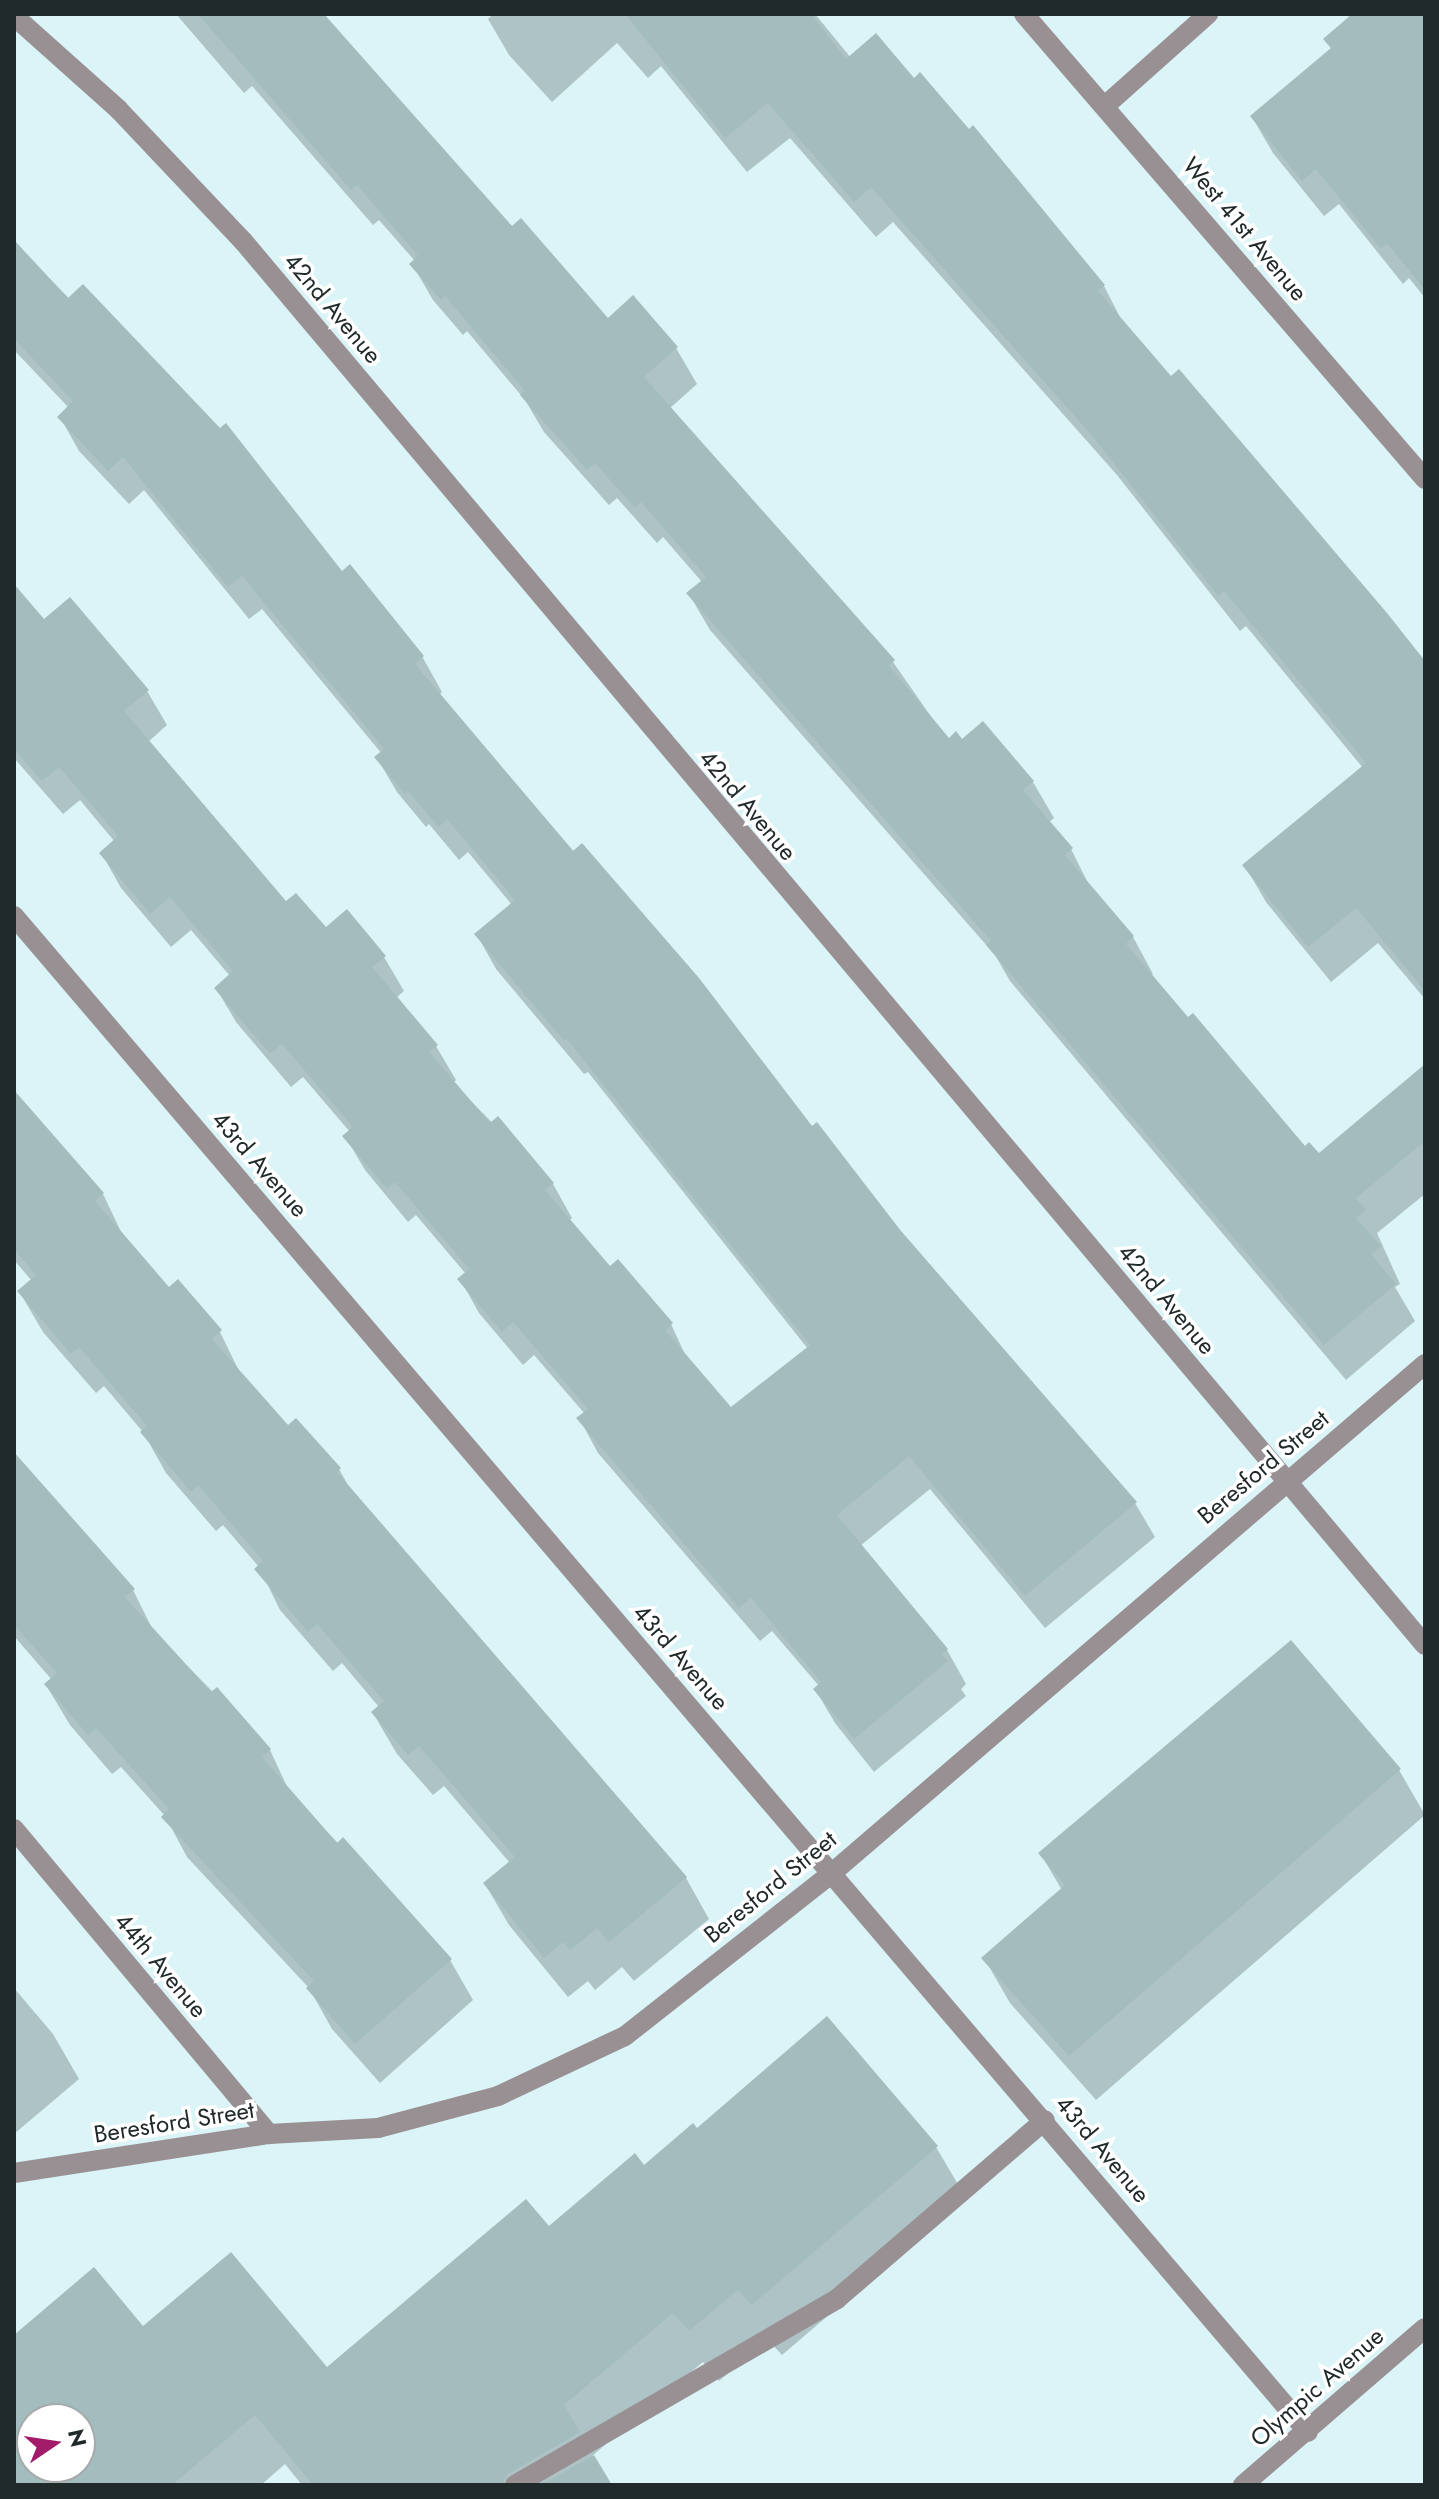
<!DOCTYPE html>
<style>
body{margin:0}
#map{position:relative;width:1439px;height:2499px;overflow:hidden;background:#daf4f7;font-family:Jost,sans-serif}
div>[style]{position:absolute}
.shadow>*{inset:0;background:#0003}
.building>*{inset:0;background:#a3bdbf}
.minor>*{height:20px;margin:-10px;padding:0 10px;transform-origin:10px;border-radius:10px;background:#999094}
span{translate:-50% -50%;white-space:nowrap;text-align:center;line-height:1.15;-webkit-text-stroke:7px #fff;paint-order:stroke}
.street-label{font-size:24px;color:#202a2b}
.frame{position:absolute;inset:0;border:16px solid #202a2b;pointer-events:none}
.north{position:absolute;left:16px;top:2403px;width:80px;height:80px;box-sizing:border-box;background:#fff;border:2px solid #a6aaaa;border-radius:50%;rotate:77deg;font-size:22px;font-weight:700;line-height:32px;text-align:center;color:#202a2b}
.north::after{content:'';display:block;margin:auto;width:28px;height:36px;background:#a21c6a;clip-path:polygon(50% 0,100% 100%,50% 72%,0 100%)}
</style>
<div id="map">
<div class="shadow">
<i style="clip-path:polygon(176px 14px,323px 14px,512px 229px,608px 321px,676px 348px,697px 384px,669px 409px,893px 662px,948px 741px,962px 742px,983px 724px,1033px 782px,1054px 818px,1048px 823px,1071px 849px,1090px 887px,1133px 937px,1153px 974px,1150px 976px,1304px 1149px,1318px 1156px,1425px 1067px,1425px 1194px,1377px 1233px,1400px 1284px,1395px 1287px,1415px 1321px,1346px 1380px,1010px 981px,995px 955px,710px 630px,689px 594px,702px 582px,663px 537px,657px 543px,617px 498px,609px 505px,544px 432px,525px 400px,467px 331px,463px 335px,433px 300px,412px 264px,415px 261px,379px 220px,373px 225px,252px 86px,244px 93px)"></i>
<i style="clip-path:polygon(493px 14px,815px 14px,851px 58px,914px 81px,1104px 286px,1123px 323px,1425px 663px,1425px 999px,1378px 943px,1331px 982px,1266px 902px,1245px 866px,1363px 768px,1246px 626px,1240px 631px,1117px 475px,893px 222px,876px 237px,790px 138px,747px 172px,661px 66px,648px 78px,617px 43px,552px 102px,509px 55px,488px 19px)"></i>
<i style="clip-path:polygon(1356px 14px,1425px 14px,1425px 298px,1409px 278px,1403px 284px,1339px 204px,1324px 216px,1273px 153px,1252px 117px,1332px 50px,1325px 39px)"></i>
<i style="clip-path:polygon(14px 243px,342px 573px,349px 567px,423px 658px,442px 692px,439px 695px,1135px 1503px,1155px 1537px,1045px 1628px,930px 1489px,860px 1546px,947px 1650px,966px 1684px,961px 1689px,966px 1696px,874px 1772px,835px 1723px,815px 1689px,819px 1686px,772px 1631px,760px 1641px,598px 1453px,579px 1418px,585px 1414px,534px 1355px,523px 1365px,479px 1313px,460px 1279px,466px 1274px,416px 1215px,408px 1222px,365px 1170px,345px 1136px,350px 1132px,303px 1077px,291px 1087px,236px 1022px,216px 988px,230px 976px,191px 930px,171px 947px,121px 888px,102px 854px,115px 842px,80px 800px,63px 814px,14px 758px,14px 588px,44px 622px,147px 691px,167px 725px,148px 742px,286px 903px,325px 930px,384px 957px,404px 991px,396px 998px,436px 1046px,456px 1080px,453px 1083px,553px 1184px,572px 1218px,569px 1221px,610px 1268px,671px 1324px,688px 1361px,731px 1410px,808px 1349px,588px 1072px,584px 1074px,496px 969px,477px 935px,512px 905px,468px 852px,459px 860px,429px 824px,426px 827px,397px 792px,377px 758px,382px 754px,262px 609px,249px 619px,144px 490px,129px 504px,79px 451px,60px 417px,69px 408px,14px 350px)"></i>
<i style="clip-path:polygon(14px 1092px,103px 1194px,124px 1238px,169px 1290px,220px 1332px,241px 1375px,288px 1428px,339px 1469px,353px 1494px,686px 1878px,709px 1919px,634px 1981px,622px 1967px,595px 1990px,588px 1981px,568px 1997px,509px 1925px,485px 1884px,510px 1863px,444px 1786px,433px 1795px,397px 1754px,373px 1713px,379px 1707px,342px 1663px,333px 1671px,280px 1610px,259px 1567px,223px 1525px,216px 1531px,166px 1473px,143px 1432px,104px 1386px,96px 1393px,43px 1332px,19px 1291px,32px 1281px,14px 1260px)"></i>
<i style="clip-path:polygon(14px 1455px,133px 1590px,154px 1632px,270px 1750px,290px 1793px,450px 1960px,473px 2000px,380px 2083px,332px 2029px,309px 1988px,187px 1857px,165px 1816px,121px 1767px,112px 1774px,70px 1725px,46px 1685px,52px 1680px,14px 1636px)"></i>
<i style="clip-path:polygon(1399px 1770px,1425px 1815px,1096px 2100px,1010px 2003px,984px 1958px,1062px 1890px,1040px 1853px)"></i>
<i style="clip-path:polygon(14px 1988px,53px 2034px,79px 2079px,14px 2134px)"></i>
<i style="clip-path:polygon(evenodd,697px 2131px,936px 2147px,966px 2198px,782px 2355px,768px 2340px,719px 2381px,703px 2362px,592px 2456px,609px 2485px,302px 2485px,285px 2464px,261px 2485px,14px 2485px,14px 2338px,143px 2329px,327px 2369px,697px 2131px,32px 2419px,80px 2419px,80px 2467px,32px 2467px,32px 2419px)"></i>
</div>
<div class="building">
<i style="clip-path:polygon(198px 14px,324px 14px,512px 226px,521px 218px,608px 318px,633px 295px,678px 347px,644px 377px,895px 660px,889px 666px,949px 738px,956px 731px,962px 739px,983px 721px,1034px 781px,1023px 790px,1073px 848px,1065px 855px,1134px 936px,1126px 944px,1188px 1017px,1193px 1013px,1305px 1146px,1309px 1142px,1319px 1153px,1425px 1064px,1425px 1141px,1356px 1198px,1366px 1210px,1356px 1218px,1381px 1246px,1371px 1254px,1396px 1284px,1324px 1345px,986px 945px,991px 941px,686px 593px,706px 577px,641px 502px,635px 508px,595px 463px,587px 470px,520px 395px,525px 391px,445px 296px,441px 300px,409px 264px,418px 256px,357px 185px,351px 190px)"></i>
<i style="clip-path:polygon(625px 14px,811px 14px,846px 59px,876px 33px,914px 78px,920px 72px,969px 129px,973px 125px,1105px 285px,1098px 291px,1171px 376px,1179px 369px,1387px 613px,1425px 661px,1425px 991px,1356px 908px,1308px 947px,1242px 865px,1366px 763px,1264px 639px,1224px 591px,1218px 596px,1094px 438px,871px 187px,854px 202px,768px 103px,725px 138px)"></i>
<i style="clip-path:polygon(1352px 14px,1425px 14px,1425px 290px,1387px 243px,1381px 249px,1316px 169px,1302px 181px,1250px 116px,1331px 48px,1323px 39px)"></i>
<i style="clip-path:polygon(14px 240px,68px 298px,83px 284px,220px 428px,226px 423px,342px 571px,350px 564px,424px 656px,415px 664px,573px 851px,582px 843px,699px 978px,812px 1126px,817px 1122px,901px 1231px,1137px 1502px,1025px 1596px,909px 1456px,837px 1515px,948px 1649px,942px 1655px,948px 1661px,854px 1739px,813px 1689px,821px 1682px,751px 1598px,739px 1608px,576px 1418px,588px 1409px,513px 1322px,502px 1332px,457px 1279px,469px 1269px,395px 1182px,387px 1189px,342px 1136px,353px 1127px,282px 1044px,270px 1054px,214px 988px,233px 971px,170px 897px,150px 914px,99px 853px,118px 836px,59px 767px,42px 781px,14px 749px,14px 584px,44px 619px,70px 597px,149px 690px,124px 711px,286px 901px,296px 893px,326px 927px,347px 909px,386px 956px,372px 967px,438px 1045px,429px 1052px,490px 1123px,498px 1116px,554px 1183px,545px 1190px,610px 1266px,618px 1259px,673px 1323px,665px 1330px,731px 1407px,810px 1345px,567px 1039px,564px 1041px,474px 934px,515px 900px,447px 819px,439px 827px,408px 791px,405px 794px,374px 757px,384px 749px,242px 576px,228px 587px,123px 457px,108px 471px,57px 417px,73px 401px,14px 339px)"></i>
<i style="clip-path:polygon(14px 1090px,104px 1193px,95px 1201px,169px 1287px,178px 1279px,222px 1330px,212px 1339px,288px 1425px,296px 1418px,341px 1468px,337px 1472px,687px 1877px,609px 1942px,597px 1928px,570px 1950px,563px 1942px,544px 1958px,483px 1883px,515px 1857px,419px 1746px,408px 1755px,371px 1712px,384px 1701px,317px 1624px,308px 1632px,254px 1569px,263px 1561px,198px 1485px,191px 1492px,140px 1432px,147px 1426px,79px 1347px,71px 1354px,17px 1291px,36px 1275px,14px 1249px)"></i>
<i style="clip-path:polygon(14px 1452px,135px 1589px,125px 1597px,211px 1692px,217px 1687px,271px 1749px,262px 1757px,337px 1843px,343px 1837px,452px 1959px,355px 2044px,306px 1988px,314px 1981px,161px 1817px,169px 1809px,96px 1728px,88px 1735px,44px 1684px,57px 1673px,14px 1625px)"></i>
<i style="clip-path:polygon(1291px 1640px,1401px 1769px,1069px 2056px,981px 1958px,1065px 1885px,1038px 1853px)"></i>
<i style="clip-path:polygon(evenodd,827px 2016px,938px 2146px,752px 2305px,738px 2290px,689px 2331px,673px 2313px,564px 2405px,580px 2432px,508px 2474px,502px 2485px,313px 2485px,255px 2415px,172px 2485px,14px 2485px,14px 2335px,94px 2267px,143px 2326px,231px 2252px,327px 2367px,526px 2199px,549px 2226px,635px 2153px,644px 2165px,693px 2123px,697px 2128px,827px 2016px,32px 2419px,80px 2419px,80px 2467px,32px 2467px,32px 2419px)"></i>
<i style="clip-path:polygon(594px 2455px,612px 2485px,541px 2485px)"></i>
</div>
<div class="minor">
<i style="left:1024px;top:14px;width:614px;rotate:49.23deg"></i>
<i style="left:14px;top:16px;width:140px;rotate:41.8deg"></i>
<i style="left:118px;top:109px;width:182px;rotate:46.6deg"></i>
<i style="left:243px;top:241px;width:1835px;rotate:49.91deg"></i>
<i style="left:1106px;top:105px;width:137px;rotate:-41.7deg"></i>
<i style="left:14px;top:916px;width:1993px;rotate:49.52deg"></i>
<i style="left:14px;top:1829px;width:398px;rotate:50.1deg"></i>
<i style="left:14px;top:2173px;width:258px;rotate:-8.7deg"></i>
<i style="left:269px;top:2134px;width:109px;rotate:-3.2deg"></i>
<i style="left:378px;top:2128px;width:124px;rotate:-14.9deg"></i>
<i style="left:498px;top:2096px;width:140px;rotate:-25.3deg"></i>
<i style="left:625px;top:2036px;width:263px;rotate:-38.2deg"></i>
<i style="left:832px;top:1873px;width:781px;rotate:-40.64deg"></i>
<i style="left:515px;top:2485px;width:372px;rotate:-30deg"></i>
<i style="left:837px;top:2299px;width:274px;rotate:-40.7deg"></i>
<i style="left:1243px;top:2485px;width:240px;rotate:-40.8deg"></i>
</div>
<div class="street-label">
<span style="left:1245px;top:229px;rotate:50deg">West 41st Avenue</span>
<span style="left:333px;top:308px;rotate:50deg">42nd Avenue</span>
<span style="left:748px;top:805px;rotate:50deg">42nd Avenue</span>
<span style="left:260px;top:1164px;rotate:49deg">43rd Avenue</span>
<span style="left:1167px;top:1299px;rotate:50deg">42nd Avenue</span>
<span style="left:1263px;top:1467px;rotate:-40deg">Beresford Street</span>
<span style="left:681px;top:1657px;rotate:49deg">43rd Avenue</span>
<span style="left:770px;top:1887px;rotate:-39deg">Beresford Street</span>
<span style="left:161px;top:1965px;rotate:50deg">44th Avenue</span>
<span style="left:174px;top:2122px;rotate:-9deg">Beresford Street</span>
<span style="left:1103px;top:2149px;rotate:50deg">43rd Avenue</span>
<span style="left:1317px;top:2387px;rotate:-41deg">Olympic Avenue</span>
</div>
<div class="frame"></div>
<div class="north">N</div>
</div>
